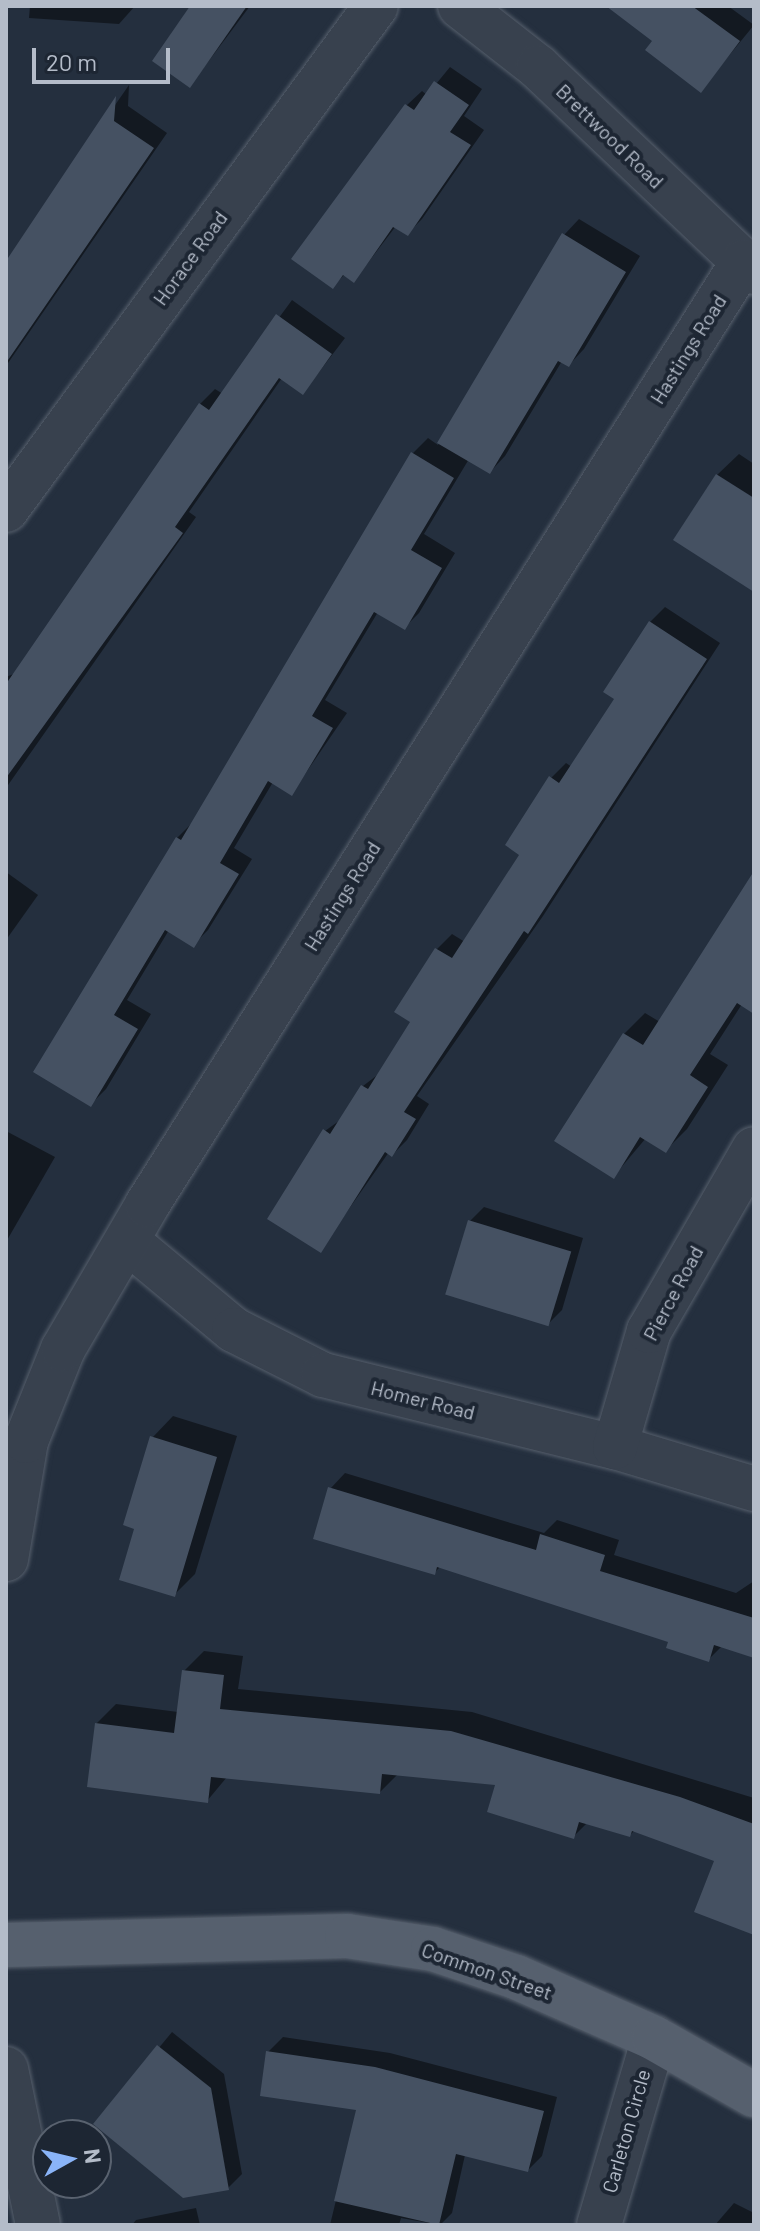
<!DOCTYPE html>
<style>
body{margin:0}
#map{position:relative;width:760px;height:2231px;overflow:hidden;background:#242f3e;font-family:Barlow,sans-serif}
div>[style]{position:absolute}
.shadow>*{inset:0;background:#0007}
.building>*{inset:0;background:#455162;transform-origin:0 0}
.roads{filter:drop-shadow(0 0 2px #565f6c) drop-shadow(0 0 2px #565f6c)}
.minor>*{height:44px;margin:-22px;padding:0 22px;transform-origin:22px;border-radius:22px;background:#38414e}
.major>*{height:44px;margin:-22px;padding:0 22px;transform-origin:22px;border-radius:22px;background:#56606e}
span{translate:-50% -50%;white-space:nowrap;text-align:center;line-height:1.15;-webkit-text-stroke:8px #1d2633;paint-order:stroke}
.street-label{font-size:20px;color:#b4bcc9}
.frame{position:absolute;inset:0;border:8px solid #b4bcc9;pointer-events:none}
.north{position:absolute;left:32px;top:2119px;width:80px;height:80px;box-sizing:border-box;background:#1d2633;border:2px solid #59626f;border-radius:50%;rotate:82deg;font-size:22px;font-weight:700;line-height:32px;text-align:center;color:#b4bcc9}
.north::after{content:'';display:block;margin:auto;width:28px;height:36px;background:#8ab4f8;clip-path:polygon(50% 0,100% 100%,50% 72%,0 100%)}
.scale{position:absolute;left:32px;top:48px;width:138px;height:36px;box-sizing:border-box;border:4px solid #b4bcc9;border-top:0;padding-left:10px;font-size:24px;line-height:28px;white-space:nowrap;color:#b4bcc9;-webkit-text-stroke:6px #1d2633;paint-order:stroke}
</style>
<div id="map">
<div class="shadow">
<i style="clip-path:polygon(30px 6px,135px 6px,119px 24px,29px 18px)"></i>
<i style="clip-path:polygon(192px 6px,250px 6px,190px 86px)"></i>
<i style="clip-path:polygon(609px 6px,728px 6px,754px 25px,701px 90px,655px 40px)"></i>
<i style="clip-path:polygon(450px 67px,482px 89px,464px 116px,484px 130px,422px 219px,407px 234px,396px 226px,354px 281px,345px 274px,333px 286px,407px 105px,422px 91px,427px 95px)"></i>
<i style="clip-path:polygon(129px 85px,128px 106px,167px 133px,6px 366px,6px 262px)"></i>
<i style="clip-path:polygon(579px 219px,640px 256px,584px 349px,569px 365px,562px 361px,505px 456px,490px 472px,469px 459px,424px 534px,455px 553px,419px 613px,404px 628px,378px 612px,325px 700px,347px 713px,292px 793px,273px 782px,234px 848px,252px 859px,208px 930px,193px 945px,169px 930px,127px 1000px,151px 1014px,106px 1089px,91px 1104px,35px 1071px,177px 838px,193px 822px,413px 453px,428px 438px,438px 445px,564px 235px)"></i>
<i style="clip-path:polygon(292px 300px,345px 338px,303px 393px,282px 378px,189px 512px,196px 517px,6px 788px,6px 677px,16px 673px,200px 404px,215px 389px,223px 394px)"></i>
<i style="clip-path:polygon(739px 454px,754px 464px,754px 589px,717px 475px)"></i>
<i style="clip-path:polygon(665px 607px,720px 643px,543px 916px,417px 1096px,429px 1104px,407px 1140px,392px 1155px,389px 1152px,320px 1250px,325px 1131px,343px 1118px,363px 1086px,380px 1073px,413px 1022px,437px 949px,452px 934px,465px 942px,522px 854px,551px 778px,566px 763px,572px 767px,617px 698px,650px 622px)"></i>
<i style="clip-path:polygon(6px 872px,38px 895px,6px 940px)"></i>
<i style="clip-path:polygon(754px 875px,754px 1011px,742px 1004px,710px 1054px,728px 1065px,687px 1129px,666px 1150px,646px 1138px,614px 1176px,624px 1034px,645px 1013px,660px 1022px)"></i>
<i style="clip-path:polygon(6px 1131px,55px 1157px,6px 1242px)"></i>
<i style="clip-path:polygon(484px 1207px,583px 1238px,562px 1310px,548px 1324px,470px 1221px)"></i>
<i style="clip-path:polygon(173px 1416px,237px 1436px,195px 1574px,174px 1595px,136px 1527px,152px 1438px)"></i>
<i style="clip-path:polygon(345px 1473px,544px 1533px,557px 1520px,619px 1540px,614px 1555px,736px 1593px,754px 1581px,754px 1656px,722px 1646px,708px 1660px,670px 1640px,441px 1566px,434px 1573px,330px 1489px)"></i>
<i style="clip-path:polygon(204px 1651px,243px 1656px,238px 1689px,472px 1712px,754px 1798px,754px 1932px,716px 1860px,635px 1830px,630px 1835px,588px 1822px,574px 1836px,498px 1783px,398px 1774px,380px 1792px,227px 1777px,207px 1801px,96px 1724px,116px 1704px,178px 1712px,184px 1671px)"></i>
<i style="clip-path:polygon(172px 2032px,224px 2074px,242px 2174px,228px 2188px,96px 2124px)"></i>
<i style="clip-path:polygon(283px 2037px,390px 2053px,557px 2097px,542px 2156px,528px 2170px,465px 2155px,452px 2213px,440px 2225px,401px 2218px,399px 2225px,330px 2225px,358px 2109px,268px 2052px)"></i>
<i style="clip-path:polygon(734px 2203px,754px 2213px,754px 2225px,715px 2225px)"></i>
<i style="clip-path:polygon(196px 2208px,200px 2225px,132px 2225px,136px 2220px)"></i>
</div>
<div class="building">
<i style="clip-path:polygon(190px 6px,247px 6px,190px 88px,152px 61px)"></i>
<i style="clip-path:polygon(606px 6px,692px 6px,740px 41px,701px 93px,645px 50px,652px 41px)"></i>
<i style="clip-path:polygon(434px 81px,469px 105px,450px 132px,471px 145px,408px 236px,393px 227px,354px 283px,343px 275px,333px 289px,291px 259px,405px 104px,414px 110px)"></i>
<i style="clip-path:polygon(116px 96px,114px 121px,154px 148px,6px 363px,6px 261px)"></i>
<i style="clip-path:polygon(562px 233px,626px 272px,569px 367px,558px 361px,490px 474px,437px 443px)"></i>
<i style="clip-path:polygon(276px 314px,332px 354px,303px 395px,279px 378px,175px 527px,183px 533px,6px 778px,6px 684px,199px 403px,209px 410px)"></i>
<i style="clip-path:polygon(411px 452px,454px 478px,411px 550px,442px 568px,405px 630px,374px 612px,312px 716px,333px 728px,292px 796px,268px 781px,220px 863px,239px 874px,194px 948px,165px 930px,114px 1015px,138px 1029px,91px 1107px,33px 1072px,176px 837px,181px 840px)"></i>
<i style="clip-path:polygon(716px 474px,754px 498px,754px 592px,673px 540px)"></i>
<i style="clip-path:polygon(649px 621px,707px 659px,528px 934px,524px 931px,404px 1112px,416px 1119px,392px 1157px,385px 1152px,321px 1253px,267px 1219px,323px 1129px,330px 1134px,361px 1085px,368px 1089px,410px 1022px,394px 1012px,435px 948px,452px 958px,519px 855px,505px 845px,549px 776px,559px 783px,614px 699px,603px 692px)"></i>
<i style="clip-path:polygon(754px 871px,754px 1014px,737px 1003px,690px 1075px,708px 1087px,666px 1153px,640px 1137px,614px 1179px,554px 1141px,623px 1033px,643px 1045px)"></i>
<i style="left:468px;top:1220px;width:108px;height:78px;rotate:17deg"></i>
<i style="clip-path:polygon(150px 1436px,217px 1457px,175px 1597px,119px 1580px,134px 1529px,123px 1525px)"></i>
<i style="clip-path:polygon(328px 1487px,536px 1550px,540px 1534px,605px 1555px,600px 1571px,754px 1618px,754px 1658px,714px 1645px,709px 1662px,666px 1648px,668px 1642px,437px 1567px,435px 1575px,313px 1539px)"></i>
<i style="clip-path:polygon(182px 1670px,224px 1675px,220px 1709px,451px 1731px,680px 1797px,754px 1824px,754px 1935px,694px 1912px,714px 1861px,632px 1831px,630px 1837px,579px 1822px,574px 1839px,487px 1812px,495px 1785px,382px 1774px,380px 1794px,211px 1777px,208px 1803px,87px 1787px,95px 1723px,174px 1733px)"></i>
<i style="clip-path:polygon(157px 2045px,211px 2088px,229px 2190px,183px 2198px,93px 2124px)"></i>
<i style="clip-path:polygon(266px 2051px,375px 2067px,544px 2111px,528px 2172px,456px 2154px,439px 2225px,334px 2201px,356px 2110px,260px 2096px)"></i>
</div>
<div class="roads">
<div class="minor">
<i style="left:460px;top:6px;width:99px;rotate:38deg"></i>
<i style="left:538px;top:67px;width:298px;rotate:43.5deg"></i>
<i style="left:6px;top:510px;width:625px;rotate:-53.72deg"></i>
<i style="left:127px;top:1241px;width:139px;rotate:39.8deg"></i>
<i style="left:234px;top:1330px;width:100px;rotate:26.8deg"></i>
<i style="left:323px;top:1375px;width:301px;rotate:13.9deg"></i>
<i style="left:615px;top:1447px;width:145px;rotate:16.8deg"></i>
<i style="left:615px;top:1447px;width:121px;rotate:-73.7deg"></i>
<i style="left:649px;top:1331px;width:210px;rotate:-60deg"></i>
<i style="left:6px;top:1559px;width:120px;rotate:-80.4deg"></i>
<i style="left:26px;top:1441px;width:99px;rotate:-68.1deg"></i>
<i style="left:63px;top:1349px;width:167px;rotate:-59.7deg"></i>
<i style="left:147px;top:1205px;width:1116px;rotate:-57.71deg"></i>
<i style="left:6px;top:2069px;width:159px;rotate:78.4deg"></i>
<i style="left:599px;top:2225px;width:195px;rotate:-73.6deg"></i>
</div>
<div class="major">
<i style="left:6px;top:1945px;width:341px;rotate:-1.5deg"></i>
<i style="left:347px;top:1936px;width:87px;rotate:8.6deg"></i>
<i style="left:433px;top:1949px;width:88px;rotate:18.6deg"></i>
<i style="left:516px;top:1977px;width:151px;rotate:23.8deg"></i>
<i style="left:654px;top:2038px;width:115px;rotate:29.7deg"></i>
</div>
</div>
<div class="street-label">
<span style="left:610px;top:136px;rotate:44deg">Brettwood Road</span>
<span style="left:190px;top:258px;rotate:-54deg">Horace Road</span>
<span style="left:688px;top:349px;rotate:-58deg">Hastings Road</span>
<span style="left:342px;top:896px;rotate:-58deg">Hastings Road</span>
<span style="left:673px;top:1293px;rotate:-62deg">Pierce Road</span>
<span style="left:423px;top:1400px;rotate:14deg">Homer Road</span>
<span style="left:487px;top:1971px;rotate:19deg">Common Street</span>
<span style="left:626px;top:2131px;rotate:-74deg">Carleton Circle</span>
</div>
<div class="frame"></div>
<div class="north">N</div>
<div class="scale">20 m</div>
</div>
